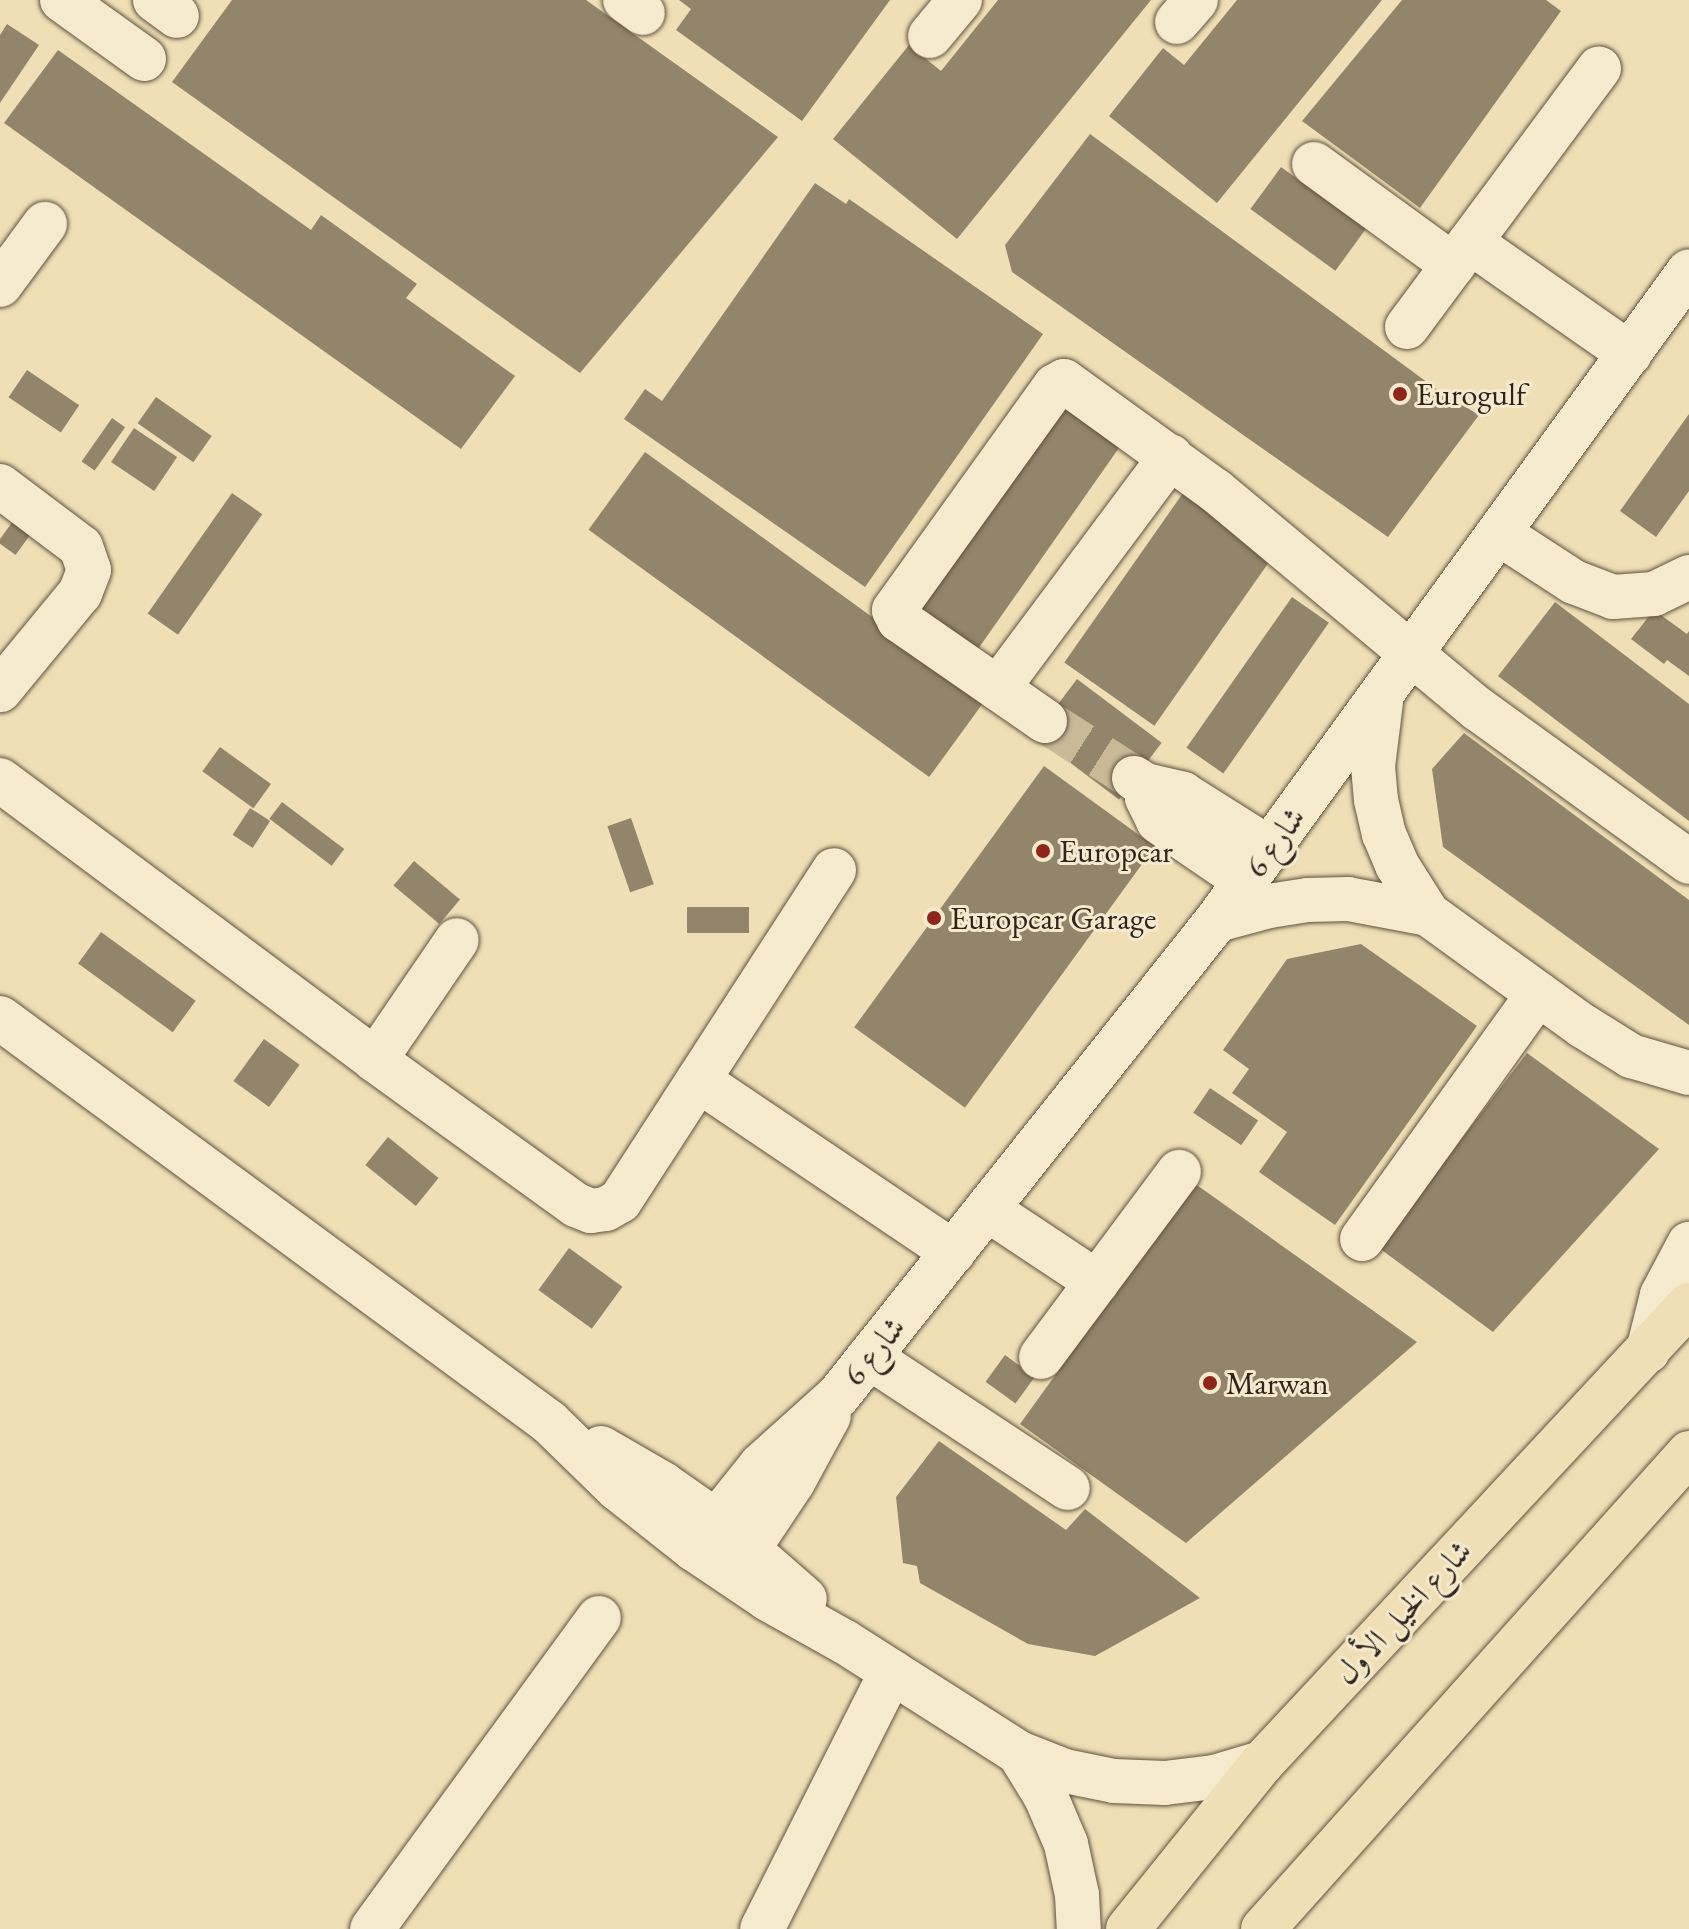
<!DOCTYPE html>
<meta charset="utf-8">
<style>
body{margin:0}
#map{position:relative;width:1689px;height:1929px;overflow:hidden;background:#f0dfb4;font-family:"EB Garamond",Amiri,serif}
div>[style]{position:absolute}
.building>*{inset:0;background:#93856b;transform-origin:0 0}
.minor-tunnel>*{height:44px;margin-top:-22px;transform-origin:0;background:repeating-linear-gradient(90deg,#c9b996 0 44px,transparent 0 66px)}
.roads{filter:drop-shadow(0 0 2px #5f5242) drop-shadow(0 0 2px #5f5242)}
.minor>*{height:44px;margin:-22px;padding:0 22px;transform-origin:22px;border-radius:22px;background:#f5eace}
.major>*{height:44px;margin:-22px;padding:0 22px;transform-origin:22px;border-radius:22px;background:#f0dfb4}
.dots>*{width:22px;height:22px;translate:-50% -50%;box-sizing:border-box;border:4px solid #f5eace;border-radius:50%}
span{translate:-50% -50%;white-space:nowrap;text-align:center;line-height:1.15;-webkit-text-stroke:6px #f5eace;paint-order:stroke}
.poi-label{font-size:32px;color:#2f231c}
.left{translate:0 -50%;text-align:left}
.street-label{font-size:32px;color:#2f231c}
</style>
<div id="map">
<div class="building">
<i style="clip-path:polygon(232px 0,586px 0,778px 137px,580px 373px,172px 82px)"></i>
<i style="clip-path:polygon(679px 0,890px 0,802px 121px,676px 30px,691px 9px)"></i>
<i style="clip-path:polygon(998px 0,1151px 0,957px 239px,833px 139px,909px 45px,941px 71px)"></i>
<i style="clip-path:polygon(1237px 0,1382px 0,1217px 203px,1109px 116px,1163px 48px,1184px 65px)"></i>
<i style="clip-path:polygon(1402px 0,1546px 0,1561px 11px,1420px 208px,1302px 121px)"></i>
<i style="clip-path:polygon(7px 24px,39px 45px,0 103px,0 35px)"></i>
<i style="clip-path:polygon(58px 50px,311px 230px,321px 215px,417px 284px,406px 298px,515px 376px,461px 449px,4px 123px)"></i>
<i style="clip-path:polygon(1090px 134px,1439px 391px,1479px 415px,1388px 537px,1012px 272px,1005px 245px)"></i>
<i style="left:1281px;top:167px;width:105px;height:52px;rotate:36deg"></i>
<i style="clip-path:polygon(815px 183px,846px 204px,849px 199px,1043px 334px,865px 587px,624px 419px,645px 389px,662px 401px)"></i>
<i style="left:27px;top:370px;width:63px;height:33px;rotate:34deg"></i>
<i style="left:156px;top:397px;width:68px;height:32px;rotate:35deg"></i>
<i style="left:1063px;top:404px;width:71px;height:258px;rotate:35deg"></i>
<i style="clip-path:polygon(1689px 414px,1689px 491px,1656px 537px,1620px 511px)"></i>
<i style="left:112px;top:418px;width:16px;height:53px;rotate:35deg"></i>
<i style="left:134px;top:428px;width:52px;height:41px;rotate:34deg"></i>
<i style="left:645px;top:452px;width:421px;height:96px;rotate:36deg"></i>
<i style="left:232px;top:493px;width:37px;height:147px;rotate:35deg"></i>
<i style="left:1183px;top:493px;width:110px;height:207px;rotate:35deg"></i>
<i style="left:16px;top:517px;width:22px;height:31px;rotate:36deg"></i>
<i style="left:1292px;top:597px;width:45px;height:184px;rotate:35deg"></i>
<i style="clip-path:polygon(1555px 602px,1689px 704px,1689px 821px,1498px 676px)"></i>
<i style="clip-path:polygon(1654px 610px,1687px 634px,1689px 631px,1689px 676px,1667px 660px,1664px 664px,1631px 639px)"></i>
<i style="left:1077px;top:679px;width:106px;height:71px;rotate:37deg"></i>
<i style="clip-path:polygon(1464px 733px,1689px 900px,1689px 1025px,1443px 847px,1432px 769px)"></i>
<i style="left:220px;top:747px;width:63px;height:30px;rotate:36deg"></i>
<i style="left:1044px;top:766px;width:137px;height:323px;rotate:36deg"></i>
<i style="left:282px;top:802px;width:78px;height:21px;rotate:37deg"></i>
<i style="left:250px;top:808px;width:24px;height:32px;rotate:33deg"></i>
<i style="left:631px;top:818px;width:70px;height:25px;rotate:71deg"></i>
<i style="left:414px;top:861px;width:60px;height:32px;rotate:40deg"></i>
<i style="left:687px;top:907px;width:62px;height:26px"></i>
<i style="left:101px;top:932px;width:117px;height:39px;rotate:36deg"></i>
<i style="clip-path:polygon(1361px 944px,1477px 1026px,1335px 1225px,1259px 1172px,1287px 1132px,1232px 1093px,1249px 1069px,1223px 1050px,1287px 959px)"></i>
<i style="left:264px;top:1039px;width:44px;height:52px;rotate:36deg"></i>
<i style="clip-path:polygon(1527px 1053px,1659px 1149px,1493px 1332px,1379px 1248px)"></i>
<i style="left:1210px;top:1088px;width:58px;height:30px;rotate:34deg"></i>
<i style="left:388px;top:1137px;width:65px;height:36px;rotate:39deg"></i>
<i style="clip-path:polygon(1194px 1183px,1417px 1342px,1186px 1543px,1020px 1424px)"></i>
<i style="left:569px;top:1248px;width:66px;height:52px;rotate:36deg"></i>
<i style="left:1005px;top:1355px;width:37px;height:33px;rotate:36deg"></i>
<i style="clip-path:polygon(939px 1441px,1066px 1530px,1085px 1509px,1200px 1598px,1095px 1656px,1028px 1644px,920px 1583px,917px 1566px,903px 1563px,896px 1497px)"></i>
</div>
<div class="minor-tunnel">
<i style="left:1045px;top:721px;width:106px;rotate:32.6deg"></i>
</div>
<div class="roads">
<div class="minor">
<i style="left:62px;top:0;width:101px;rotate:35.7deg"></i>
<i style="left:155px;top:0;width:27px;rotate:36deg"></i>
<i style="left:625px;top:0;width:22px;rotate:36deg"></i>
<i style="left:1177px;top:22px;width:29px;rotate:-49deg"></i>
<i style="left:930px;top:36px;width:47px;rotate:-50.2deg"></i>
<i style="left:1314px;top:164px;width:172px;rotate:36deg"></i>
<i style="left:1470px;top:242px;width:195px;rotate:35deg"></i>
<i style="left:0;top:285px;width:76px;rotate:-53.6deg"></i>
<i style="left:1407px;top:327px;width:322px;rotate:-53.4deg"></i>
<i style="left:0;top:486px;width:101px;rotate:37deg"></i>
<i style="left:81px;top:547px;width:24px;rotate:71deg"></i>
<i style="left:89px;top:570px;width:25px;rotate:111deg"></i>
<i style="left:80px;top:593px;width:126px;rotate:129.5deg"></i>
<i style="left:1500px;top:534px;width:88px;rotate:33deg"></i>
<i style="left:1574px;top:582px;width:42px;rotate:21deg"></i>
<i style="left:1613px;top:597px;width:41px;rotate:-4.2deg"></i>
<i style="left:1654px;top:594px;width:39px;rotate:-26deg"></i>
<i style="left:998px;top:688px;width:289px;rotate:-53.3deg"></i>
<i style="left:1381px;top:702px;width:64px;rotate:97.1deg"></i>
<i style="left:1373px;top:766px;width:34px;rotate:85deg"></i>
<i style="left:1376px;top:800px;width:35px;rotate:77deg"></i>
<i style="left:1384px;top:834px;width:34px;rotate:67deg"></i>
<i style="left:1397px;top:865px;width:58px;rotate:57.7deg"></i>
<i style="left:1428px;top:914px;width:191px;rotate:35.9deg"></i>
<i style="left:1583px;top:1026px;width:57px;rotate:32deg"></i>
<i style="left:1631px;top:1056px;width:60px;rotate:16.3deg"></i>
<i style="left:1045px;top:721px;width:178px;rotate:-145.3deg"></i>
<i style="left:899px;top:620px;width:11px;rotate:-117deg"></i>
<i style="left:894px;top:610px;width:276px;rotate:-54.3deg"></i>
<i style="left:1055px;top:386px;width:10px;rotate:-29deg"></i>
<i style="left:1064px;top:381px;width:188px;rotate:35.9deg"></i>
<i style="left:1216px;top:491px;width:341px;rotate:39.8deg"></i>
<i style="left:1478px;top:709px;width:261px;rotate:35.9deg"></i>
<i style="left:1134px;top:778px;width:13px;rotate:32deg"></i>
<i style="left:1145px;top:785px;width:39px;rotate:13deg"></i>
<i style="left:1183px;top:794px;width:103px;rotate:32.3deg"></i>
<i style="left:0;top:780px;width:468px;rotate:36.7deg"></i>
<i style="left:375px;top:1060px;width:248px;rotate:35.8deg"></i>
<i style="left:576px;top:1205px;width:16px;rotate:22deg"></i>
<i style="left:591px;top:1211px;width:15px;rotate:-8deg"></i>
<i style="left:606px;top:1209px;width:16px;rotate:-30deg"></i>
<i style="left:620px;top:1201px;width:394px;rotate:-57.1deg"></i>
<i style="left:1145px;top:785px;width:13px;rotate:81deg"></i>
<i style="left:1147px;top:798px;width:25px;rotate:64deg"></i>
<i style="left:1158px;top:821px;width:107px;rotate:34.3deg"></i>
<i style="left:1217px;top:920px;width:54px;rotate:-15.1deg"></i>
<i style="left:1269px;top:906px;width:39px;rotate:-9deg"></i>
<i style="left:1308px;top:900px;width:40px;rotate:-1.4deg"></i>
<i style="left:1348px;top:899px;width:81px;rotate:10.6deg"></i>
<i style="left:0;top:1018px;width:682px;rotate:36.35deg"></i>
<i style="left:549px;top:1422px;width:96px;rotate:44.2deg"></i>
<i style="left:618px;top:1489px;width:97px;rotate:38.3deg"></i>
<i style="left:694px;top:1549px;width:89px;rotate:34deg"></i>
<i style="left:768px;top:1599px;width:88px;rotate:29.2deg"></i>
<i style="left:845px;top:1642px;width:206px;rotate:32.5deg"></i>
<i style="left:1019px;top:1753px;width:49px;rotate:21.4deg"></i>
<i style="left:1065px;top:1771px;width:50px;rotate:11.5deg"></i>
<i style="left:1114px;top:1781px;width:51px;rotate:2.2deg"></i>
<i style="left:1165px;top:1783px;width:49px;rotate:-7deg"></i>
<i style="left:1214px;top:1777px;width:50px;rotate:-16.3deg"></i>
<i style="left:375px;top:1060px;width:145px;rotate:-55.7deg"></i>
<i style="left:698px;top:1080px;width:308px;rotate:34deg"></i>
<i style="left:987px;top:1209px;width:132px;rotate:33.6deg"></i>
<i style="left:1362px;top:1239px;width:302px;rotate:-54.3deg"></i>
<i style="left:1648px;top:1351px;width:58px;rotate:-76deg"></i>
<i style="left:1662px;top:1295px;width:58px;rotate:-62.1deg"></i>
<i style="left:869px;top:1357px;width:238px;rotate:33.4deg"></i>
<i style="left:1041px;top:1357px;width:231px;rotate:-53.3deg"></i>
<i style="left:601px;top:1448px;width:72px;rotate:30.1deg"></i>
<i style="left:663px;top:1484px;width:65px;rotate:34.9deg"></i>
<i style="left:716px;top:1521px;width:118px;rotate:41.2deg"></i>
<i style="left:694px;top:1549px;width:107px;rotate:-51.4deg"></i>
<i style="left:761px;top:1465px;width:103px;rotate:-41.9deg"></i>
<i style="left:838px;top:1396px;width:608px;rotate:-51.47deg"></i>
<i style="left:1217px;top:920px;width:802px;rotate:-53.97deg"></i>
<i style="left:733px;top:1572px;width:108px;rotate:-56.3deg"></i>
<i style="left:793px;top:1482px;width:75px;rotate:-61.4deg"></i>
<i style="left:1019px;top:1753px;width:52px;rotate:58.5deg"></i>
<i style="left:1046px;top:1797px;width:51px;rotate:66.9deg"></i>
<i style="left:1066px;top:1844px;width:52px;rotate:77.8deg"></i>
<i style="left:1077px;top:1895px;width:34px;rotate:87deg"></i>
<i style="left:372px;top:1929px;width:385px;rotate:-53.9deg"></i>
<i style="left:762px;top:1929px;width:288px;rotate:-63.3deg"></i>
</div>
<div class="major">
<i style="left:1128px;top:1929px;width:213px;rotate:-51.1deg"></i>
<i style="left:1262px;top:1763px;width:626px;rotate:-47.01deg"></i>
<i style="left:1263px;top:1929px;width:639px;rotate:-48.17deg"></i>
</div>
</div>
<div class="dots">
<i style="left:1400px;top:394px;background:#8f2418"></i>
<i style="left:1043px;top:851px;background:#8f2418"></i>
<i style="left:934px;top:918px;background:#8f2418"></i>
<i style="left:1210px;top:1383px;background:#8f2418"></i>
</div>
<div class="poi-label">
<span class="left" style="left:1416px;top:394px">Eurogulf</span>
<span class="left" style="left:1059px;top:851px">Europcar</span>
<span class="left" style="left:950px;top:918px">Europcar Garage</span>
<span class="left" style="left:1226px;top:1383px">Marwan</span>
</div>
<div class="street-label">
<span style="left:1275px;top:842px;rotate:-54deg">شارع 6</span>
<span style="left:874px;top:1351px;rotate:-51deg">شارع 6</span>
<span style="left:1403px;top:1612px;rotate:-47deg">شارع الخيل الأول</span>
</div>
</div>
